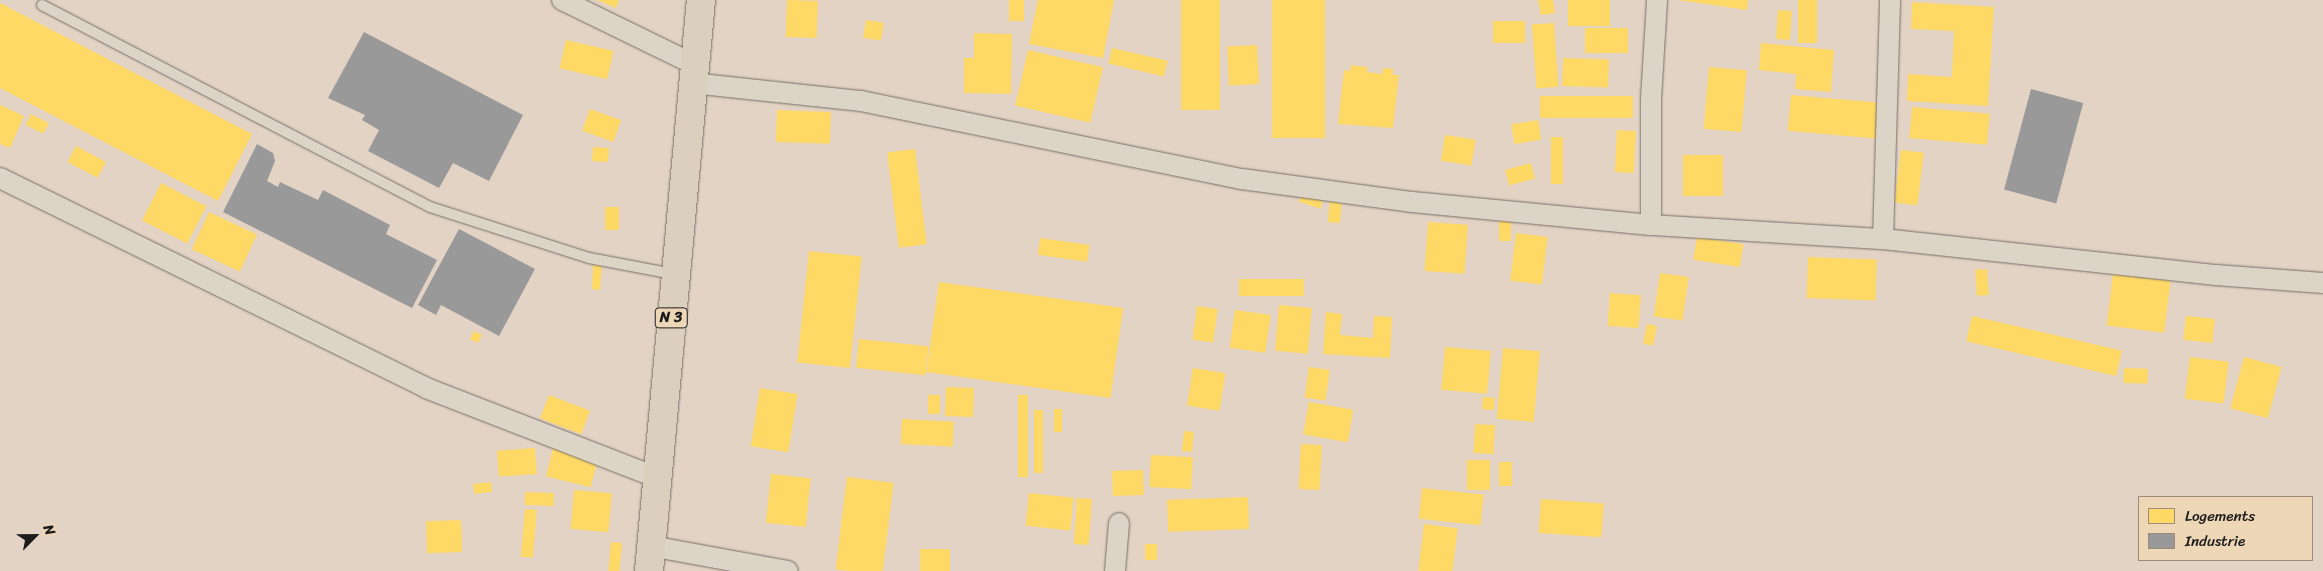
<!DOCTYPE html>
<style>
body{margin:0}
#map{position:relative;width:2323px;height:571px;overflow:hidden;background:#e3d3c4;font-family:Sriracha,sans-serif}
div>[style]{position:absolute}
.homes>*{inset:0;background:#ffd966;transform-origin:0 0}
.industry>*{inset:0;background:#999;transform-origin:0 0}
.roads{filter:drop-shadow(0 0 1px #766e68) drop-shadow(0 0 1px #766e68)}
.lane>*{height:10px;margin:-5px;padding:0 5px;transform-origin:5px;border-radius:5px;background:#ddd4c8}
.street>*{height:20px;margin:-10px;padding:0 10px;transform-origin:10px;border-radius:10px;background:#ddd4c8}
.highway>*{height:28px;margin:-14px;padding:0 14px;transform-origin:14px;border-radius:14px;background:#dad0bd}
span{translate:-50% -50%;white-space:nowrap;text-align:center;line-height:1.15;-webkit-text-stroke:5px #eed7b7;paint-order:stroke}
.shield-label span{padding:1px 4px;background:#eed7b7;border:1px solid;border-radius:4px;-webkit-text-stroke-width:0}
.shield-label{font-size:15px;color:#1c1c1c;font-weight:700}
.legend{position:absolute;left:2138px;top:496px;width:175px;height:65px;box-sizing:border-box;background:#eed7b7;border:1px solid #9a8c79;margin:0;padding:6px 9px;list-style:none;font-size:15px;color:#1c1c1c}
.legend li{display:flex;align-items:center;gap:10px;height:25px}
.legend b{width:25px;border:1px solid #9a8c79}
.north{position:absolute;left:10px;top:511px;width:50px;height:50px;-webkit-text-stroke:4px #eed7b7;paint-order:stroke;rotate:67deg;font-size:14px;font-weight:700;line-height:20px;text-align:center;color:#1c1c1c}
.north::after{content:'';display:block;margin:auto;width:18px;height:22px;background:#1c1c1c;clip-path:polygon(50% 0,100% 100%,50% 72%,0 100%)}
</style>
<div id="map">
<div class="homes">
<i style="clip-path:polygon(597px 0,619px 0,616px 8px)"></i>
<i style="left:787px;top:0;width:31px;height:37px;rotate:2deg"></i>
<i style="left:1009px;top:0;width:15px;height:21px"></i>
<i style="clip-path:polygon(1038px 0,1114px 0,1103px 58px,1029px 44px)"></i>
<i style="left:1181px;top:0;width:39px;height:110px"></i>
<i style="left:1272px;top:0;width:53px;height:138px"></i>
<i style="clip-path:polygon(1538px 0,1553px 0,1555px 13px,1541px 15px)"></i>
<i style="left:1568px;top:0;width:42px;height:26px"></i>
<i style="clip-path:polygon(1678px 0,1748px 0,1747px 10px)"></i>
<i style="left:1798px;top:0;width:19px;height:43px"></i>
<i style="clip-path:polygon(1912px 2px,1994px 7px,1988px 106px,1907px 101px,1908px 74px,1952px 77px,1954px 31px,1911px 29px)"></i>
<i style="clip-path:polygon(0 3px,252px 134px,218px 201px,0 88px)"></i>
<i style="left:1778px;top:10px;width:14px;height:29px;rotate:4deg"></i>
<i style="left:866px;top:20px;width:18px;height:18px;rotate:9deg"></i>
<i style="left:1493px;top:21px;width:32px;height:22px"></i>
<i style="left:1554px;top:23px;width:64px;height:22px;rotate:86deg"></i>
<i style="left:1628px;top:28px;width:25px;height:43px;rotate:90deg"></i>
<i style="clip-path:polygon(974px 33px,1012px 34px,1011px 94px,964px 93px,964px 58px,974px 58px)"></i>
<i style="left:566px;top:40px;width:49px;height:29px;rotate:13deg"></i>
<i style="clip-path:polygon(1761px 43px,1834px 50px,1831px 92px,1795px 89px,1796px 74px,1759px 70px)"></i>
<i style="left:1257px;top:45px;width:39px;height:30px;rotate:87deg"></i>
<i style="left:1112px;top:48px;width:57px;height:16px;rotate:13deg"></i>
<i style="left:1028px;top:50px;width:77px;height:57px;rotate:13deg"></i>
<i style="left:1563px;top:58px;width:46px;height:28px;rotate:2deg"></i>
<i style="clip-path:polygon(1351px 65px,1367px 67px,1367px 72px,1382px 74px,1383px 68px,1393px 69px,1393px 75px,1399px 75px,1393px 128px,1338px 124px,1344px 70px,1350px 71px)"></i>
<i style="left:1709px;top:67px;width:38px;height:62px;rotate:5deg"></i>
<i style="left:1791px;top:95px;width:90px;height:36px;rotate:5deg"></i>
<i style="left:1540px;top:96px;width:93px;height:22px"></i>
<i style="clip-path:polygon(0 105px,24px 116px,10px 148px,0 144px)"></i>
<i style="left:1912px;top:107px;width:78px;height:31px;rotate:5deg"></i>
<i style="left:590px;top:109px;width:33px;height:23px;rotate:20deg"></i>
<i style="left:777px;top:110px;width:54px;height:32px;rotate:2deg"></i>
<i style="left:31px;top:114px;width:20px;height:12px;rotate:27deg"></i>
<i style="left:1538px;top:120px;width:20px;height:27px;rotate:81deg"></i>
<i style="left:1617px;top:130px;width:19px;height:42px;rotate:3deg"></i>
<i style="left:1445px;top:135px;width:31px;height:26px;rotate:9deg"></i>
<i style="left:1551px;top:137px;width:12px;height:47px"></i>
<i style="left:76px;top:146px;width:34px;height:18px;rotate:28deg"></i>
<i style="left:593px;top:147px;width:16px;height:14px;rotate:4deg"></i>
<i style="left:915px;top:149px;width:96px;height:28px;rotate:83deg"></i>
<i style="left:1901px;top:150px;width:23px;height:53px;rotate:7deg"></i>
<i style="left:1683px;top:155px;width:40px;height:41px"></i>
<i style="left:1531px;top:163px;width:16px;height:27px;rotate:75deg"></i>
<i style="left:161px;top:183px;width:51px;height:42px;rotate:27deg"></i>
<i style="left:1301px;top:194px;width:23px;height:8px;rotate:18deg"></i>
<i style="left:1330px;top:199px;width:12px;height:23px;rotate:5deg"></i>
<i style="left:605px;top:207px;width:14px;height:23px"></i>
<i style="left:209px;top:212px;width:53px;height:41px;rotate:25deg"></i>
<i style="left:1499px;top:214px;width:12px;height:27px"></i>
<i style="left:1428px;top:222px;width:40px;height:49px;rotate:4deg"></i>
<i style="left:1516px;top:233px;width:32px;height:48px;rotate:7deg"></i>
<i style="left:1697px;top:237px;width:47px;height:23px;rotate:9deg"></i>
<i style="left:1040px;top:238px;width:50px;height:17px;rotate:8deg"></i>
<i style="left:809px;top:251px;width:53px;height:112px;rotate:6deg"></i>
<i style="left:1808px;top:257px;width:69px;height:41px;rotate:2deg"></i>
<i style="clip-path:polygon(593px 265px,602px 265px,600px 290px,592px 289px)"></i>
<i style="left:1987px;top:269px;width:26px;height:12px;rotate:86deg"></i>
<i style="left:1660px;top:273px;width:29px;height:44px;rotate:8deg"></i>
<i style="left:2113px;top:274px;width:58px;height:52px;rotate:7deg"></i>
<i style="left:1304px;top:279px;width:17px;height:65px;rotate:90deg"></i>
<i style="left:939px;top:282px;width:186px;height:91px;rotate:8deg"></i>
<i style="left:1610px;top:293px;width:31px;height:33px;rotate:4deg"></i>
<i style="left:1279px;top:305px;width:33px;height:46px;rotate:5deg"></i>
<i style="left:1197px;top:306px;width:21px;height:34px;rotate:8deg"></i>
<i style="left:1235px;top:310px;width:36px;height:38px;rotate:8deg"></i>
<i style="clip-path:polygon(1326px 312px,1342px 314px,1340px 335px,1373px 338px,1374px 316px,1392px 317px,1390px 358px,1323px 354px)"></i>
<i style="left:1972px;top:316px;width:154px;height:26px;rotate:13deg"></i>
<i style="left:2186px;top:316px;width:29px;height:24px;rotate:6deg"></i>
<i style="left:1647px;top:324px;width:10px;height:20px;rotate:11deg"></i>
<i style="left:474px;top:331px;width:9px;height:9px;rotate:27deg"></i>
<i style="left:859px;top:339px;width:70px;height:29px;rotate:6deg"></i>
<i style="left:1445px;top:347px;width:46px;height:43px;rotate:5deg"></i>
<i style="left:1503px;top:348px;width:37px;height:71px;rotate:5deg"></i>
<i style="left:2190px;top:357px;width:39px;height:42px;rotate:7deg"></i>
<i style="left:2244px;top:357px;width:39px;height:53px;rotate:15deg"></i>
<i style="left:1309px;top:367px;width:21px;height:31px;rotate:8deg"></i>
<i style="left:1193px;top:368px;width:33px;height:38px;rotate:9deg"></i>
<i style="left:2124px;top:368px;width:24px;height:15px;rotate:2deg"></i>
<i style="left:946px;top:387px;width:28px;height:29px;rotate:2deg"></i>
<i style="left:760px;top:388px;width:38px;height:59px;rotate:9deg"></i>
<i style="left:549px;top:395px;width:44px;height:25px;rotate:21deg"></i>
<i style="left:928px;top:395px;width:12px;height:19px"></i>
<i style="left:1018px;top:395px;width:10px;height:82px"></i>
<i style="left:1483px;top:397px;width:12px;height:12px;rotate:5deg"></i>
<i style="left:1309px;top:402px;width:45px;height:33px;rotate:10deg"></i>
<i style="left:1054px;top:409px;width:8px;height:23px"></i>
<i style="left:1034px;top:410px;width:9px;height:63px"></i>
<i style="left:902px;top:419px;width:52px;height:25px;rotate:3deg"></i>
<i style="left:1475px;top:424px;width:20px;height:29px;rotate:3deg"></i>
<i style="left:1184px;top:431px;width:10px;height:20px;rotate:6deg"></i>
<i style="left:1301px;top:444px;width:21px;height:45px;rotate:3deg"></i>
<i style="left:535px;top:448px;width:26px;height:38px;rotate:86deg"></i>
<i style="left:553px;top:448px;width:46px;height:29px;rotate:14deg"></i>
<i style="left:1151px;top:455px;width:42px;height:32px;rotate:3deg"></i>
<i style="left:1467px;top:460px;width:23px;height:30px"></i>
<i style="left:1499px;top:462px;width:13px;height:24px"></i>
<i style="left:1143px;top:470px;width:25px;height:31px;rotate:88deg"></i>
<i style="left:771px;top:474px;width:40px;height:49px;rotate:6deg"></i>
<i style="left:847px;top:477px;width:47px;height:93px;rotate:7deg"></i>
<i style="left:491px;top:482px;width:10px;height:18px;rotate:84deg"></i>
<i style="left:1422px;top:488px;width:62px;height:31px;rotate:6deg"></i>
<i style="left:574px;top:490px;width:38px;height:39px;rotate:5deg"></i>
<i style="left:525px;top:492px;width:29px;height:13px;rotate:2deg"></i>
<i style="left:1029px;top:493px;width:45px;height:33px;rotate:6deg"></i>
<i style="left:1248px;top:497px;width:32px;height:81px;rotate:88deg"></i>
<i style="left:1077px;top:498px;width:15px;height:46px;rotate:4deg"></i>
<i style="left:1541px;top:499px;width:63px;height:34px;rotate:4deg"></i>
<i style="left:525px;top:509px;width:12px;height:48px;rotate:5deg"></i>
<i style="left:461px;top:520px;width:32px;height:35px;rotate:88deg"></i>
<i style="left:1424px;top:524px;width:34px;height:47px;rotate:7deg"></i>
<i style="left:611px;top:542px;width:11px;height:29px;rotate:5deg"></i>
<i style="left:1145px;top:544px;width:12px;height:16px"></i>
<i style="left:920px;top:549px;width:30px;height:22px"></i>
</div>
<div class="industry">
<i style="clip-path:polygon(364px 32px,523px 115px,489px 181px,453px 163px,439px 188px,368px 151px,379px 130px,362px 120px,365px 115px,328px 98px)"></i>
<i style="left:2031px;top:89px;width:54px;height:104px;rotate:15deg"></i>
<i style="clip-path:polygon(257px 144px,273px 153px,275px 161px,267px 181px,278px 187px,280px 182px,318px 200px,323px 190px,390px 225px,386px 234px,437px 260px,412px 308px,223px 212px)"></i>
<i style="clip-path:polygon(459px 229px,535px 269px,499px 336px,441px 305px,436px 315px,418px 305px)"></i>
</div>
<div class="roads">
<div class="lane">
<i style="left:42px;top:5px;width:437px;rotate:27.5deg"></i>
<i style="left:430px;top:207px;width:167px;rotate:17.8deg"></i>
<i style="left:589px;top:258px;width:86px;rotate:10.7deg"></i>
</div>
<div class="street">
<i style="left:562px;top:0;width:146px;rotate:26deg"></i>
<i style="left:692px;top:83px;width:170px;rotate:6.1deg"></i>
<i style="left:861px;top:101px;width:389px;rotate:11.6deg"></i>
<i style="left:1242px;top:179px;width:172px;rotate:7.7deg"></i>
<i style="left:1412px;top:202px;width:240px;rotate:5.5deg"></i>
<i style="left:1651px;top:225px;width:232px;rotate:3.5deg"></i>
<i style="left:1883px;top:239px;width:335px;rotate:6.2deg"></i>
<i style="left:2216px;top:275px;width:107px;rotate:4.3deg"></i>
<i style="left:0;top:178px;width:475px;rotate:26.2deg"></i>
<i style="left:426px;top:388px;width:247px;rotate:21.2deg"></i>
<i style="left:1651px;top:225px;width:126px;rotate:-90deg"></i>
<i style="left:1651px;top:99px;width:99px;rotate:-86.5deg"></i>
<i style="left:1883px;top:239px;width:239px;rotate:-88.3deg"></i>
<i style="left:650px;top:546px;width:140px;rotate:10.3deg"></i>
<i style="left:1115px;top:571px;width:48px;rotate:-85.2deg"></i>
</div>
<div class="highway">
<i style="left:649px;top:571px;width:573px;rotate:-84.8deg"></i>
</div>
</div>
<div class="shield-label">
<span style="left:671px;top:318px">N 3</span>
</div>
<ul class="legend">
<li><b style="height:14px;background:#ffd966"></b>Logements</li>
<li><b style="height:14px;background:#999"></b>Industrie</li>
</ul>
<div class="north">N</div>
</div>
